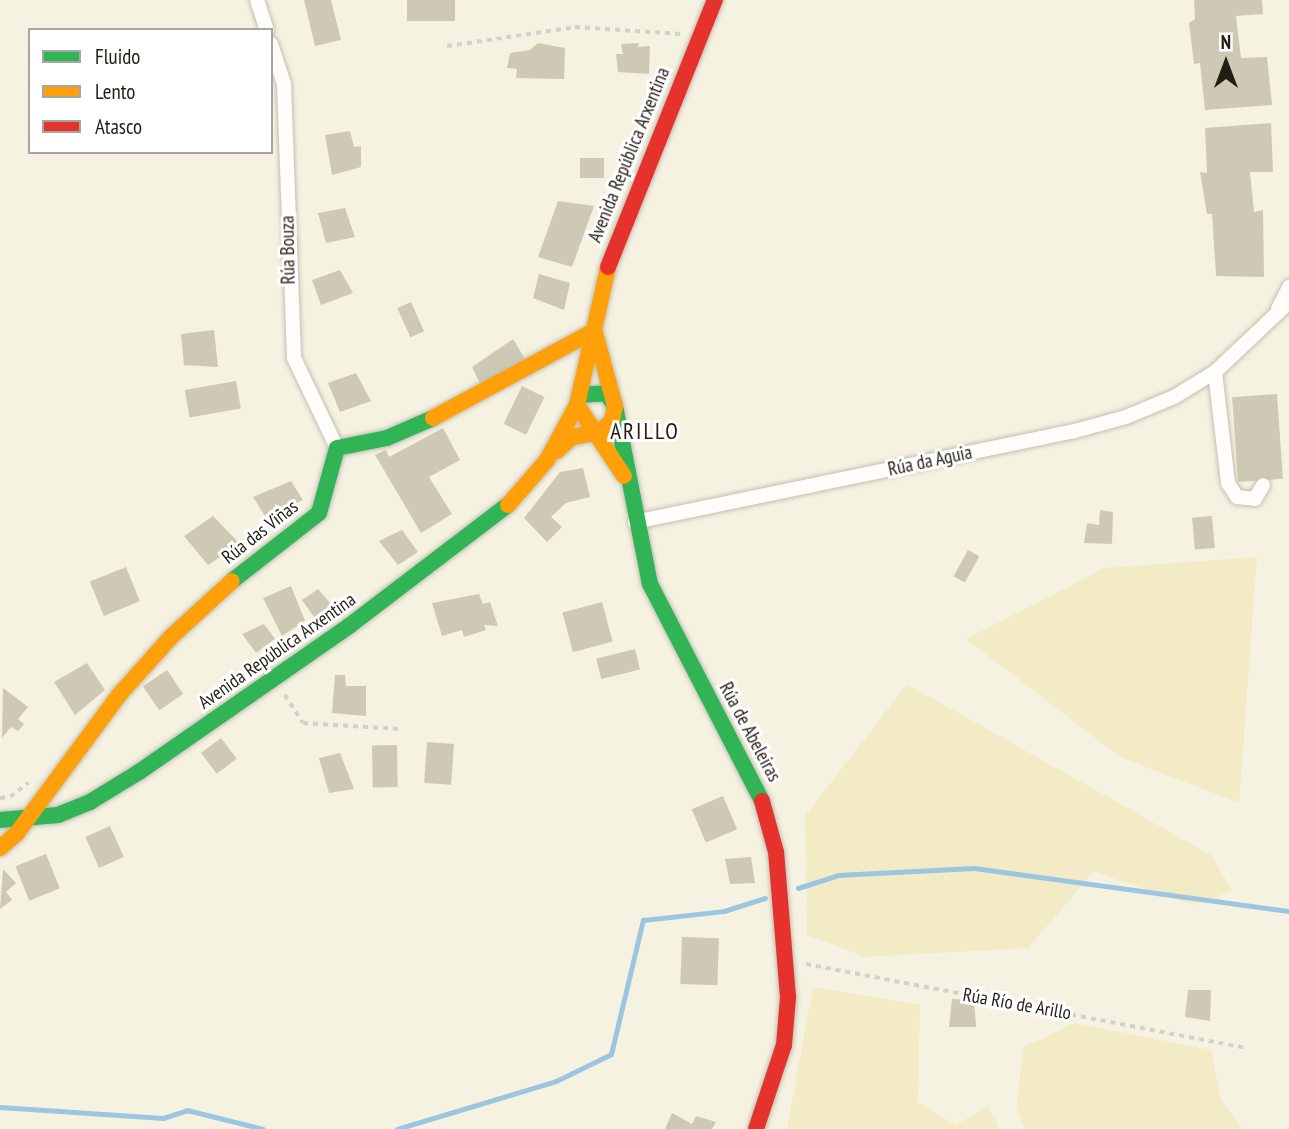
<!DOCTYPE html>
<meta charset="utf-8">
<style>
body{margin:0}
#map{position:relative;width:1289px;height:1129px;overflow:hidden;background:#f6f2e1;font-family:"PT Sans Narrow",sans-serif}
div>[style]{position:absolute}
.green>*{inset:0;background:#f3ebc6}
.stream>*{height:5px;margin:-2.5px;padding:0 2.5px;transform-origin:2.5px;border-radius:2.5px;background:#9bc6e2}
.building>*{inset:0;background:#cec9b4;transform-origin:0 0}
.path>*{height:3.5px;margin-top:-1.75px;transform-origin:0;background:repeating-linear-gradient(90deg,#d2d1cc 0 5px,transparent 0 10px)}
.roads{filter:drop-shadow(0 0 2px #c3c0b3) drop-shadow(0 0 2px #c3c0b3)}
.street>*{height:14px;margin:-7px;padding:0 7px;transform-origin:7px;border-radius:7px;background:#fefdfa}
.fast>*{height:16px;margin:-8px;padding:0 8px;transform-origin:8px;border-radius:8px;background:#30b455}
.slow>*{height:16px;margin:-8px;padding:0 8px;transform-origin:8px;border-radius:8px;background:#ff9f0a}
.jam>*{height:16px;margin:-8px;padding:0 8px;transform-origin:8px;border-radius:8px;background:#e5322d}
span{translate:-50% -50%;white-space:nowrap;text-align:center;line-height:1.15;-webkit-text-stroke:6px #fff;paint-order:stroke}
.street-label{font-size:19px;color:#211e13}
.quarter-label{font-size:23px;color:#211e13;letter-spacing:2px}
.legend{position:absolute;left:28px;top:28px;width:245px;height:126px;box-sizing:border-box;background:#fff;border:2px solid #a6a5a1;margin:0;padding:9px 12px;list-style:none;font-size:21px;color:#211e13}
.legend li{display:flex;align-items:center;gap:14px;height:35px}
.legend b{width:35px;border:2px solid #a6a5a1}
.north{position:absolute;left:1191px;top:28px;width:70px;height:70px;-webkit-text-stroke:5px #fff;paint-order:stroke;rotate:0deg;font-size:19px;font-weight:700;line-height:28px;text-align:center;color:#211e13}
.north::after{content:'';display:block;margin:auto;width:24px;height:32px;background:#211e13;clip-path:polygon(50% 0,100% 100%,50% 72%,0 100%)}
</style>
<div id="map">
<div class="green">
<i style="clip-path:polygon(1257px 557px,1239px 803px,1120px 757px,966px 639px,1105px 568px)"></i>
<i style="clip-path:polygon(907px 684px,1211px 855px,1233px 891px,1193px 905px,1094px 872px,1028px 948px,865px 957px,807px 935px,805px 816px)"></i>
<i style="clip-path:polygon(813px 987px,920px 1005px,918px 1103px,956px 1125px,987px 1106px,1000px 1129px,787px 1129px)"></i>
<i style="clip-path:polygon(1075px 1023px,1211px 1050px,1221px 1100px,1243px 1129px,1024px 1129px,1016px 1107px,1024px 1047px)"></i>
</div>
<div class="stream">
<i style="left:798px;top:888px;width:42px;rotate:-18deg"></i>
<i style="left:838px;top:875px;width:136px;rotate:-2.9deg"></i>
<i style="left:974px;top:868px;width:318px;rotate:7.8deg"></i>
<i style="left:0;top:1107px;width:163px;rotate:3.9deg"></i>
<i style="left:163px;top:1118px;width:25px;rotate:-18deg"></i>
<i style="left:187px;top:1110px;width:78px;rotate:14deg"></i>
<i style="left:397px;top:1129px;width:166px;rotate:-16.8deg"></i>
<i style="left:556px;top:1081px;width:61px;rotate:-26.1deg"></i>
<i style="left:611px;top:1054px;width:138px;rotate:-76.6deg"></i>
<i style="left:643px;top:920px;width:81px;rotate:-6.3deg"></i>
<i style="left:724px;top:911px;width:43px;rotate:-17.6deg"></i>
</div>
<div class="building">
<i style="clip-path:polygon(304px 0,331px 0,341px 40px,315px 46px)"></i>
<i style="left:407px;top:0;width:48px;height:21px"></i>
<i style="clip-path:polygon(1194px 0,1262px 0,1263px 14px,1236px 16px,1241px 58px,1267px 57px,1272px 105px,1205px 110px,1200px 63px,1194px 64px,1189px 23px,1195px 19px)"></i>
<i style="clip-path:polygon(538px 43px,565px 48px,564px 79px,516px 78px,517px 69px,507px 68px,510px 53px,530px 50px)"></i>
<i style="clip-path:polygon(639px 43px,638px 47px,650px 46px,649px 74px,618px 72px,616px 54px,623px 54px,621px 44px)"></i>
<i style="clip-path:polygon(1271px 123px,1273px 172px,1250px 172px,1254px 212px,1263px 210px,1264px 277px,1216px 276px,1212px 214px,1207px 214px,1200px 172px,1207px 173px,1205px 128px)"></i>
<i style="clip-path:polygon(350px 131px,354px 147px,361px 146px,361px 167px,332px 175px,325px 135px)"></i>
<i style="left:580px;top:158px;width:24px;height:20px"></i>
<i style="clip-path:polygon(558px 201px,594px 206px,572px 267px,538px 257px)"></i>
<i style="clip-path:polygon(345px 208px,355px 237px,326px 243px,318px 213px)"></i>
<i style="clip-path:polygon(340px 270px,353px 293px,321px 305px,312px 280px)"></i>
<i style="clip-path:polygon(539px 274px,570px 283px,564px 310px,533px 298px)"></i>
<i style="left:411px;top:302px;width:32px;height:15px;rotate:66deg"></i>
<i style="clip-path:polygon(214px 330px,218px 367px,184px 365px,181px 334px)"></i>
<i style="clip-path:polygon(513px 339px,527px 362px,482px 387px,472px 367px)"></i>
<i style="clip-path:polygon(356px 373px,371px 401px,340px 412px,328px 383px)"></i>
<i style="left:236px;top:381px;width:28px;height:52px;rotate:80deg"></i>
<i style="left:522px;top:386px;width:25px;height:42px;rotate:26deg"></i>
<i style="left:1277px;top:394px;width:85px;height:45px;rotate:86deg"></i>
<i style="clip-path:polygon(443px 428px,460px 460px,429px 477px,452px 514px,421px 533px,375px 455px,386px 450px,389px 457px)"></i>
<i style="clip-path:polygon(583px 468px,590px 497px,566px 503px,551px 517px,562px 527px,547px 542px,524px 518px,560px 472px)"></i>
<i style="clip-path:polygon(291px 481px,303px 500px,266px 518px,253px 497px)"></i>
<i style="clip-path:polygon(1100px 510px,1113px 512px,1112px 544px,1084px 543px,1087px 523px,1099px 525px)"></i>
<i style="clip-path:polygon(213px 516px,240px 544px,208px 565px,184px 536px)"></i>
<i style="left:1212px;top:516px;width:32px;height:20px;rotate:85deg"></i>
<i style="clip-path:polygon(402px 530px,418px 552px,398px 565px,379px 541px)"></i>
<i style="left:968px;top:550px;width:13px;height:30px;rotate:29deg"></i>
<i style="left:126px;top:567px;width:37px;height:39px;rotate:68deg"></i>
<i style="clip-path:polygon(291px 586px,305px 621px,282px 636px,263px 598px)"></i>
<i style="clip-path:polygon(318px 589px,337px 611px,319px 624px,302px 600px)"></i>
<i style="clip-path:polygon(479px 594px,483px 604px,490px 602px,498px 626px,484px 625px,486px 630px,464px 637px,462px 630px,442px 636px,432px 603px)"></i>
<i style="left:602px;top:602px;width:41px;height:41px;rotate:75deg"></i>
<i style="clip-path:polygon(264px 624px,275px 639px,256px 653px,242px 634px)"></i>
<i style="left:635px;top:649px;width:21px;height:40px;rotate:76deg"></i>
<i style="clip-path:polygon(87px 663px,105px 690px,75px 715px,54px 682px)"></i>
<i style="left:167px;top:670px;width:29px;height:29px;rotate:56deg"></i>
<i style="clip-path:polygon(335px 675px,345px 675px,346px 686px,366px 686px,366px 716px,332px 713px)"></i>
<i style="clip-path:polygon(3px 688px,28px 707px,18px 719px,24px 724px,18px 731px,11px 727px,2px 738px)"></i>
<i style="left:221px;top:738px;width:26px;height:25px;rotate:53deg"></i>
<i style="left:427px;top:742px;width:27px;height:41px;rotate:4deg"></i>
<i style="left:397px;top:745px;width:42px;height:25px;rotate:89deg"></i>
<i style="clip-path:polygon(340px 753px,354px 789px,329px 793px,319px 758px)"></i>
<i style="left:723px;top:796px;width:36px;height:34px;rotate:67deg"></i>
<i style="left:110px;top:826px;width:34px;height:27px;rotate:66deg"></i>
<i style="left:46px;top:854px;width:37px;height:33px;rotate:68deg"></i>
<i style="clip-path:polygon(751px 857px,755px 883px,730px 884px,725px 859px)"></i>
<i style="clip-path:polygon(3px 869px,16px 883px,6px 892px,12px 900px,0 909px)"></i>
<i style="left:682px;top:937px;width:37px;height:47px;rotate:2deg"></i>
<i style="clip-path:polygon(1188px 990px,1211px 990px,1210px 1021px,1185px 1017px)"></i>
<i style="clip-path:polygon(952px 999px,974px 1000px,976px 1027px,949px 1027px)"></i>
<i style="clip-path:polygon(672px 1113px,692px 1124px,696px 1116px,716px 1122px,712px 1129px,665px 1129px)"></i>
</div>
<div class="path">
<i style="left:447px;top:46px;width:129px;rotate:-8.4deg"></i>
<i style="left:575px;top:27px;width:106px;rotate:3.8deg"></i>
<i style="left:285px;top:695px;width:33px;rotate:57deg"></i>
<i style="left:303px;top:723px;width:96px;rotate:3.6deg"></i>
<i style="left:0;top:798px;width:10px;rotate:-6deg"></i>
<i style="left:10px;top:797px;width:23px;rotate:-38deg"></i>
<i style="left:806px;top:964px;width:449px;rotate:10.8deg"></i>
</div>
<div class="roads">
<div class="street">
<i style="left:257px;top:0;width:32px;rotate:72deg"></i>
<i style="left:271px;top:44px;width:42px;rotate:72deg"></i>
<i style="left:284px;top:84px;width:274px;rotate:87.9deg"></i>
<i style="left:294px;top:358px;width:100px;rotate:64.5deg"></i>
<i style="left:1278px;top:309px;width:25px;rotate:-63deg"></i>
<i style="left:1215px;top:372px;width:112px;rotate:83.3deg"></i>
<i style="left:1228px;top:483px;width:17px;rotate:57deg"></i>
<i style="left:1237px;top:497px;width:18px;rotate:6deg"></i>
<i style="left:1255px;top:499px;width:16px;rotate:-60deg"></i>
<i style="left:635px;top:522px;width:445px;rotate:-11.7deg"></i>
<i style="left:1071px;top:432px;width:57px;rotate:-15.3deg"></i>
<i style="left:1126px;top:417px;width:52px;rotate:-22.6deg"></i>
<i style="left:1174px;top:397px;width:48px;rotate:-31.4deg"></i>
<i style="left:1215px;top:372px;width:102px;rotate:-43.4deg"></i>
</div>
<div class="fast">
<i style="left:580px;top:395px;width:26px;rotate:-4deg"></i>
<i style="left:606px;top:393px;width:16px;rotate:55deg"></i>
<i style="left:615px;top:406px;width:181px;rotate:78.9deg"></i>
<i style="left:650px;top:584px;width:244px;rotate:62.7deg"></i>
<i style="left:232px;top:581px;width:110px;rotate:-38deg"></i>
<i style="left:319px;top:513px;width:67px;rotate:-74.5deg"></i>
<i style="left:337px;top:448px;width:51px;rotate:-11.3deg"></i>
<i style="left:387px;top:438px;width:50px;rotate:-23.5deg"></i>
<i style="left:0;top:820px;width:58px;rotate:-4.9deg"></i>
<i style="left:58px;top:815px;width:35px;rotate:-22deg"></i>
<i style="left:90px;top:802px;width:57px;rotate:-31.5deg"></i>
<i style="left:139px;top:772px;width:256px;rotate:-34.8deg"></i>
<i style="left:349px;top:626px;width:200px;rotate:-37.3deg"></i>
</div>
<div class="slow">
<i style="left:577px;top:405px;width:85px;rotate:56.5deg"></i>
<i style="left:433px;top:418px;width:183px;rotate:-28.4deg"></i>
<i style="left:557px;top:451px;width:21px;rotate:-43deg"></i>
<i style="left:572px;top:437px;width:27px;rotate:-10deg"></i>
<i style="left:599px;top:432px;width:17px;rotate:-40deg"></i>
<i style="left:612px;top:421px;width:15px;rotate:-79deg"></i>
<i style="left:615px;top:406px;width:76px;rotate:-105.3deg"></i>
<i style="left:508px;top:505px;width:60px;rotate:-49.1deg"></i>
<i style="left:547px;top:460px;width:63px;rotate:-61.4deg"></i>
<i style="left:577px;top:405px;width:141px;rotate:-77.3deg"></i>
<i style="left:0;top:848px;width:23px;rotate:-41deg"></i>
<i style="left:17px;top:833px;width:172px;rotate:-53.5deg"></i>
<i style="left:119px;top:695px;width:79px;rotate:-48.1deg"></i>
<i style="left:172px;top:636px;width:81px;rotate:-42.5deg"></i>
</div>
<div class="jam">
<i style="left:608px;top:267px;width:288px;rotate:-68.2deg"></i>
<i style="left:756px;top:1129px;width:89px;rotate:-71.6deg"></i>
<i style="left:784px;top:1045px;width:48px;rotate:-85.2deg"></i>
<i style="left:788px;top:997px;width:145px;rotate:-94.7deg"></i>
<i style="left:776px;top:852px;width:53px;rotate:-105.4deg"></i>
</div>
</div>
<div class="street-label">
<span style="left:629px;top:155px;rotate:-68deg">Avenida República Arxentina</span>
<span style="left:288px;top:250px;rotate:-91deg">Rúa Bouza</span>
<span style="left:930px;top:461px;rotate:-12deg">Rúa da Aguia</span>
<span style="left:260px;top:532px;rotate:-38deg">Rúa das Viñas</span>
<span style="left:277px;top:651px;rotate:-35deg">Avenida República Arxentina</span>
<span style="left:750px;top:732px;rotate:62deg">Rúa de Abeleiras</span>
<span style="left:1017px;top:1004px;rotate:10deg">Rúa Río de Arillo</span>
</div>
<div class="quarter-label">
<span style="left:645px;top:431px">ARILLO</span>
</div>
<ul class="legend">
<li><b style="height:9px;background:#30b455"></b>Fluido</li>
<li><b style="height:9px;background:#ff9f0a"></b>Lento</li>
<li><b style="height:9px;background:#e5322d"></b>Atasco</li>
</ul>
<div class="north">N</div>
</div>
